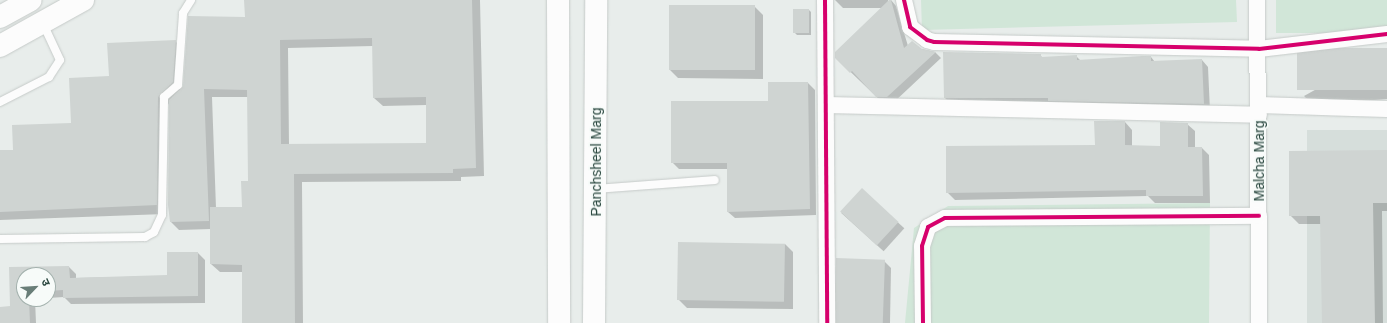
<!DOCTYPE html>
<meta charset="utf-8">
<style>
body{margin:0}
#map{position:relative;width:1387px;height:323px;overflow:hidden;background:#e8edeb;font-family:Arial,"Noto Sans Devanagari",sans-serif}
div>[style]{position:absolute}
.built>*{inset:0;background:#d6dedb;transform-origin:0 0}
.green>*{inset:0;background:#d1e6d8;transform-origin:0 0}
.shadow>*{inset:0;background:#0003;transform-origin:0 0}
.building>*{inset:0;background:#cfd4d2;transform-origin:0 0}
.roads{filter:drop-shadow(0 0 1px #c5cac8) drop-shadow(0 0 1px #c5cac8)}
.lane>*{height:8px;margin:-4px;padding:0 4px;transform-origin:4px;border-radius:4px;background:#fcfcfc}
.street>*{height:16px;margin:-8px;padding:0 8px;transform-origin:8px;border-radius:8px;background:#fcfcfc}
.secondary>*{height:22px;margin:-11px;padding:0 11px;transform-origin:11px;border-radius:11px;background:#fcfcfc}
.cycleway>*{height:4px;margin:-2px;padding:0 2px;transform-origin:2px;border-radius:2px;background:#d6006c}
span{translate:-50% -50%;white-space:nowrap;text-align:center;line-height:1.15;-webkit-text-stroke:3.5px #f7fbf9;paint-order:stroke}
.street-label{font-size:14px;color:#24423a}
.north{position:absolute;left:16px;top:267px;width:40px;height:40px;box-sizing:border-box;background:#f7fbf9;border:1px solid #a3b1ad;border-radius:50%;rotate:65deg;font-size:11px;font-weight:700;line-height:16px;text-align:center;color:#24423a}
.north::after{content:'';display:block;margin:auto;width:14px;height:18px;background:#697e78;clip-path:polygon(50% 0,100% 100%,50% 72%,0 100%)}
</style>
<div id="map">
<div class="built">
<i style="left:1387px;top:130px;width:193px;height:80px;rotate:90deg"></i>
</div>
<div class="green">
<i style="clip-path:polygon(921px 0,1236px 0,1237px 22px,922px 30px)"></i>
<i style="left:1276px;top:0;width:111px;height:33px"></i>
<i style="clip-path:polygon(1210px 203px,1209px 323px,905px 323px,914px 228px,948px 206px)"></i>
</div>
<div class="shadow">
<i style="clip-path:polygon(evenodd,245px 0,480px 0,484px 176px,461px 177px,461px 181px,302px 182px,303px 323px,243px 323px,243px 272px,220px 272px,211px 264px,211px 229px,179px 230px,171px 222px,170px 102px,167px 106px,165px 214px,0 220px,0 151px,14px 150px,72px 124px,110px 77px,175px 41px,184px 50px,181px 90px,246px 18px,245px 0,373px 46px,374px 98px,383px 106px,427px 105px,427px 144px,289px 145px,288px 48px,373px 46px,245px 0,212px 97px,248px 97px,249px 182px,243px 208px,216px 208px,212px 97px)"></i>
<i style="clip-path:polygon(835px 0,888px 0,888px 2px,891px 0,896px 6px,908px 46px,935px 52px,941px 58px,893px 103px,883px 103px,836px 58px,882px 8px,843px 8px)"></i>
<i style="clip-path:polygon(754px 6px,763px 15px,763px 79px,678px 78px,670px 70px)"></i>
<i style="clip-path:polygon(809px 10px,811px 12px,811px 35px,797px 35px,794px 32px)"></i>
<i style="clip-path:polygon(1387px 50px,1387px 99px,1313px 105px,1304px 96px)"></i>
<i style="clip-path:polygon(1040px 55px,1043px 58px,1076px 56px,1081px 61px,1151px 57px,1155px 62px,1202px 60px,1208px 67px,1210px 111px,952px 105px,945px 98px)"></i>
<i style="clip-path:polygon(769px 83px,808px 83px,815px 90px,816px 215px,735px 218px,728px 212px,728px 169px,679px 169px,672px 162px,769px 102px)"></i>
<i style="clip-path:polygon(1125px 122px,1132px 130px,1132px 147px,1161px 147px,1187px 124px,1195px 131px,1195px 148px,1202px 148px,1209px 155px,1210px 203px,1155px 203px,1148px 196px,955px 200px,947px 192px,1096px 146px)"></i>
<i style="clip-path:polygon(1387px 151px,1387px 211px,1382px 211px,1383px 323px,1323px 323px,1321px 224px,1299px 224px,1290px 215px)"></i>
<i style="left:862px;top:190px;width:57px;height:31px;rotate:42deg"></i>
<i style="clip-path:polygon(785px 244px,793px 252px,793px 309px,687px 308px,678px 299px)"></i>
<i style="clip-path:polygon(198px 253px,205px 260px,205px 303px,71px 304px,64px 297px,48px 298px,48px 275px,24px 275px,24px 299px,35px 299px,36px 323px,0 323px,0 308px,11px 307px,10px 268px,69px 267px,76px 274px,76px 278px,168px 276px)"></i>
<i style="clip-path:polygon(884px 261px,891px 268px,890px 323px,837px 323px)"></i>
</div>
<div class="building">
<i style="clip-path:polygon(evenodd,244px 0,472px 0,476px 168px,453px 169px,453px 173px,294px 174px,295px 323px,242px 323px,242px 265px,210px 264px,210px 207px,242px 207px,241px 181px,248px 181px,247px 90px,204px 89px,209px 221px,170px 222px,168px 205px,169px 100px,183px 86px,188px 16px,245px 17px,244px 0,372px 38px,373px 98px,426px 97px,426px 143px,281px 144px,280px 40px,372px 38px)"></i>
<i style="clip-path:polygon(889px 0,891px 0,904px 48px,912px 41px,922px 49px,936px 52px,887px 97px,876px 97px,852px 71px,850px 73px,835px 58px,835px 52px)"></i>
<i style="left:669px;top:5px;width:86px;height:65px"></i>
<i style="left:793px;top:9px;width:16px;height:24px"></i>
<i style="clip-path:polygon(176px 40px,173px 82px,158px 97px,157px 205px,0 212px,0 150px,13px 150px,12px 125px,71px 123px,69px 78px,109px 76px,107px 43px)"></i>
<i style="left:1387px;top:48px;width:42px;height:90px;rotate:90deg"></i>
<i style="clip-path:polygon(943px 52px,1041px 54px,1041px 57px,1077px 55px,1077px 60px,1142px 56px,1151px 56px,1151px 61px,1202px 59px,1204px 104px,1048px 101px,1048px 98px,944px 98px)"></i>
<i style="clip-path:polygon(768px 82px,808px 82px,810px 209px,727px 212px,727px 163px,671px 163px,671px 101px,768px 101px)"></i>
<i style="clip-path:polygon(1094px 121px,1125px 121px,1125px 145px,1160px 146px,1160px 122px,1188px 123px,1188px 147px,1202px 147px,1203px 196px,1146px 196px,1146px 190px,946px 193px,946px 146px,1095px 145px)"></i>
<i style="clip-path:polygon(1387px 150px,1387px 203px,1373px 203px,1375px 323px,1322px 323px,1320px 216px,1289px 216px,1289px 151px)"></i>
<i style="left:862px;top:188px;width:50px;height:32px;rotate:43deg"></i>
<i style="left:678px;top:242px;width:107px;height:58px;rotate:1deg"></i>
<i style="clip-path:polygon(167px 252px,198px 252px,198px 296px,63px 298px,63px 290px,48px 291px,48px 275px,24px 275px,24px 299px,29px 299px,30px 323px,0 323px,0 307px,10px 306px,9px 267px,69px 266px,70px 278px,167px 275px)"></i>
<i style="left:836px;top:258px;width:49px;height:65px;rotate:2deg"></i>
</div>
<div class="roads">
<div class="lane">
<i style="left:0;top:102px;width:55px;rotate:-27deg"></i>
<i style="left:49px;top:77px;width:20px;rotate:-57deg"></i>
<i style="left:60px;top:60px;width:40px;rotate:-115deg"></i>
<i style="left:596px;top:189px;width:119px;rotate:-4.3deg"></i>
<i style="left:0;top:239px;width:145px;rotate:-0.8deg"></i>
<i style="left:145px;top:237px;width:10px;rotate:-29deg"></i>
<i style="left:154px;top:232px;width:19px;rotate:-65deg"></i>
<i style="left:162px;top:215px;width:118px;rotate:-89deg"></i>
<i style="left:164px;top:97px;width:18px;rotate:-41deg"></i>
<i style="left:178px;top:85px;width:72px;rotate:-86deg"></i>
<i style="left:183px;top:13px;width:15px;rotate:-58deg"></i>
</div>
<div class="street">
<i style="left:825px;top:0;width:323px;rotate:89.6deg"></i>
<i style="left:904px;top:0;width:28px;rotate:77deg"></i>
<i style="left:910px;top:27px;width:21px;rotate:37deg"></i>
<i style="left:927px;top:40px;width:7px;rotate:16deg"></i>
<i style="left:934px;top:42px;width:325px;rotate:1.2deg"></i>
<i style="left:1259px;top:49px;width:129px;rotate:-6.7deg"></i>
<i style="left:1257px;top:0;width:323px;rotate:89.6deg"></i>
<i style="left:826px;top:105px;width:433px;rotate:1.3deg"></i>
<i style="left:1259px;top:105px;width:128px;rotate:1.8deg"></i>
<i style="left:923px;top:323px;width:77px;rotate:-90.7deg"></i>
<i style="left:922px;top:246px;width:20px;rotate:-72deg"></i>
<i style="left:928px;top:227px;width:19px;rotate:-28deg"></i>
<i style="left:945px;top:218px;width:314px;rotate:-0.4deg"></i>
</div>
<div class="secondary">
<i style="left:558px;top:0;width:323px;rotate:89.8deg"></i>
<i style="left:0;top:17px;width:35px;rotate:-29deg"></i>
<i style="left:0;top:46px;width:95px;rotate:-29deg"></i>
<i style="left:594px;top:323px;width:323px;rotate:-89.6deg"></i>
</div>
</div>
<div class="cycleway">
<i style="left:825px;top:0;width:323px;rotate:89.6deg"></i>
<i style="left:904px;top:0;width:28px;rotate:77deg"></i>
<i style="left:910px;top:27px;width:21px;rotate:37deg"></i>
<i style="left:927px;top:40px;width:7px;rotate:16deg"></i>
<i style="left:934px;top:42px;width:325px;rotate:1.2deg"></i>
<i style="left:1259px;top:49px;width:129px;rotate:-6.7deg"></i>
<i style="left:923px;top:323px;width:77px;rotate:-90.7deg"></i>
<i style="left:922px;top:246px;width:20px;rotate:-72deg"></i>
<i style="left:928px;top:227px;width:19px;rotate:-28deg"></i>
<i style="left:945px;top:218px;width:314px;rotate:-0.4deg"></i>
</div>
<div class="street-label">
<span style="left:1259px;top:161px;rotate:-90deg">Malcha Marg</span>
<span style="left:596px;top:162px;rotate:-90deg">Panchsheel Marg</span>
</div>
<div class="north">उ</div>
</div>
